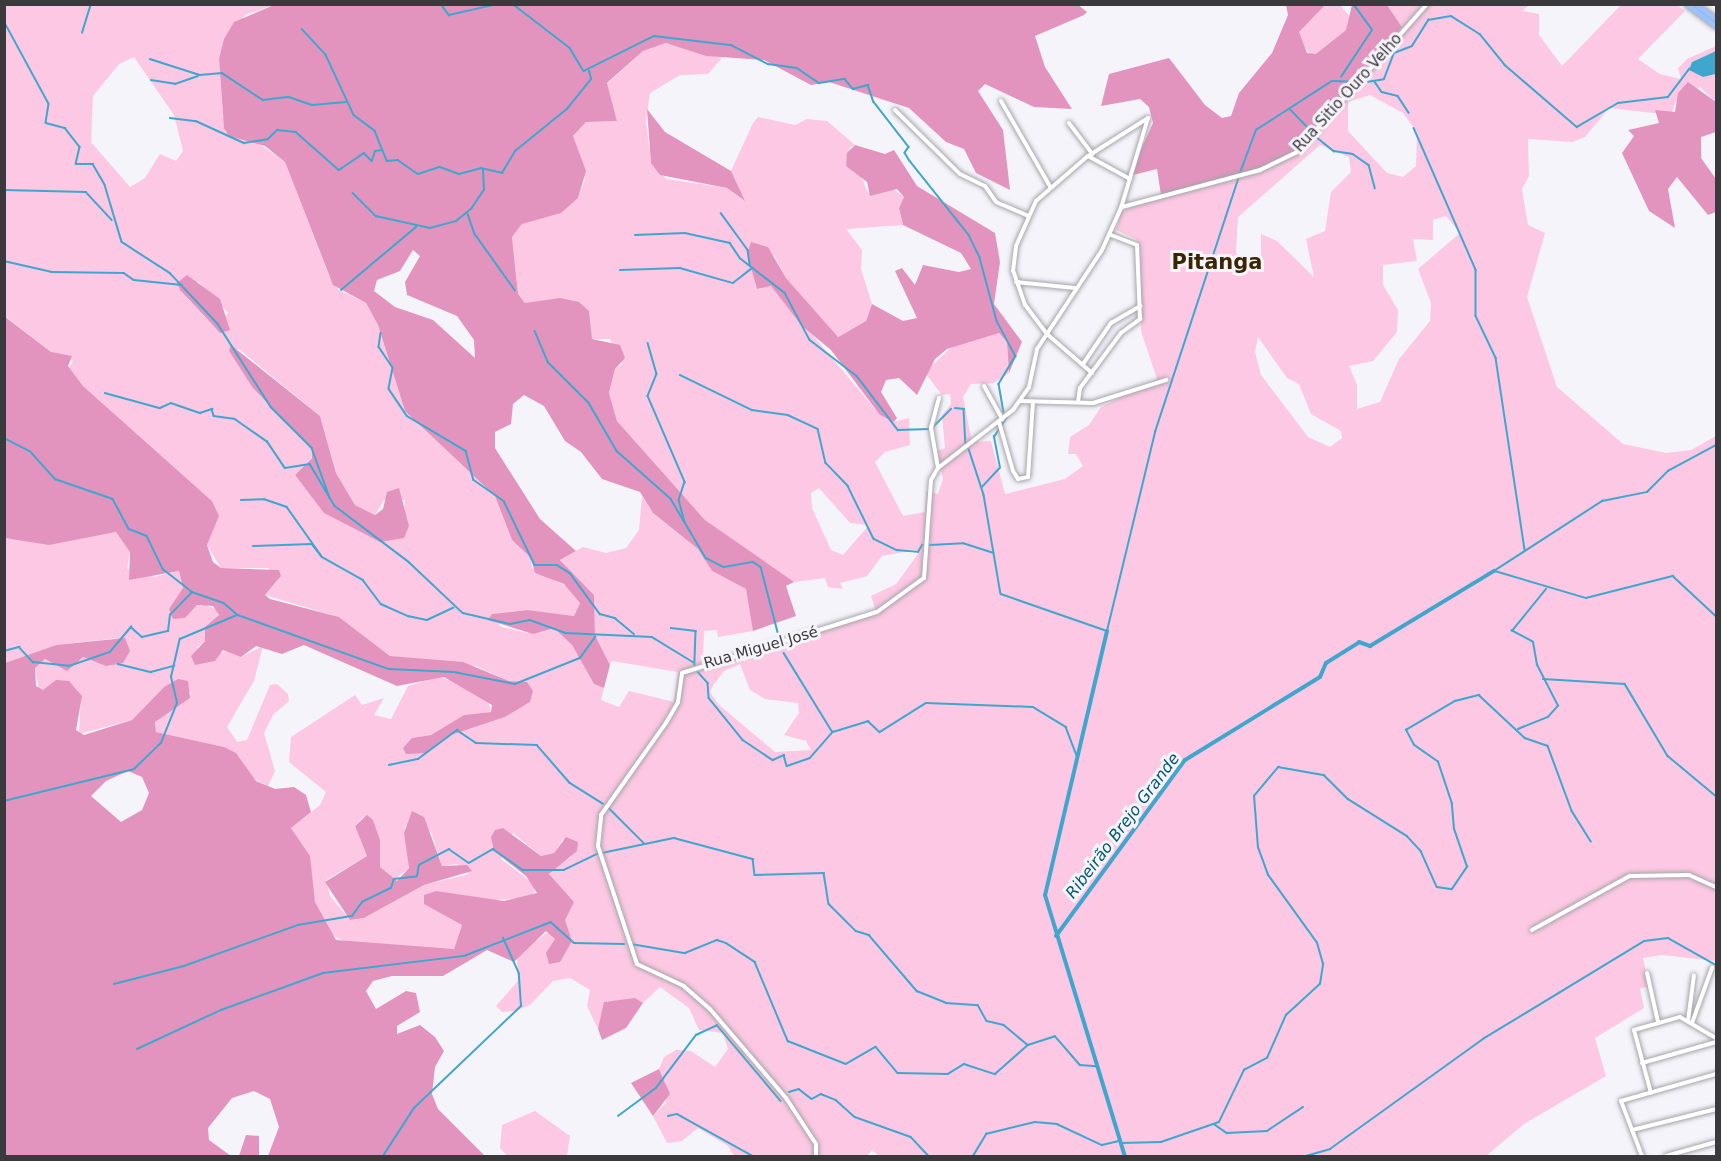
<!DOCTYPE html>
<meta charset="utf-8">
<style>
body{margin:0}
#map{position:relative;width:1721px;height:1161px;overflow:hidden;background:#f5f4fb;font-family:"DejaVu Sans",sans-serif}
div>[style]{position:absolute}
.green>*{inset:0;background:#fdc8e3}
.forest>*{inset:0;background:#e394be}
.water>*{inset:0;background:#3fa7ce}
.stream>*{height:1.5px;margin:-0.75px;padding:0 0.75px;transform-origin:0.75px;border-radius:0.75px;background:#3fa7ce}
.canal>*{height:4px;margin:-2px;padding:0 2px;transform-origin:2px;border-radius:2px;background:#3fa7ce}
.roads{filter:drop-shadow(0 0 2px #a4a4aa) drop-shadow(0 0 2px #a4a4aa)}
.minor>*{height:4px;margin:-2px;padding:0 2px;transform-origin:2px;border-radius:2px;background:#fff}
.major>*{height:4.5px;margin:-2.25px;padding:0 2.25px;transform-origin:2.25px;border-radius:2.25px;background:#9ac3fd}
span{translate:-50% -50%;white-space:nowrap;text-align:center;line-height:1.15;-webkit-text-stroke:6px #f5f4fb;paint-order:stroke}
.street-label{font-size:15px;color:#3a3a3d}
.water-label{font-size:16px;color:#005873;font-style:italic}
.district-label{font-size:21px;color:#3b2500;font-weight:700}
.frame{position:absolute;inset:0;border:6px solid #3a3a3d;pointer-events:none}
</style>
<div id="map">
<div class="green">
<i style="clip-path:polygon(evenodd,4px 5px,274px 5px,245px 15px,219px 59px,223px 119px,285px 162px,330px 278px,339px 290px,366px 303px,378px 325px,405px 411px,495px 496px,512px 540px,531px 558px,532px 568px,575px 591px,580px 603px,574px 616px,528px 610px,492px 614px,501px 627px,528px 633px,554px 628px,572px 645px,594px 684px,604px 688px,601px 700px,619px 707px,629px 691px,674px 702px,678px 672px,612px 661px,610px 665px,595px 635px,594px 595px,560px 560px,583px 547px,606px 553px,626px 548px,639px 530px,642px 496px,653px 513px,698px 549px,712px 571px,746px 589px,750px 600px,753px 631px,718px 637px,717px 630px,704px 631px,703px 660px,758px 649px,876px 611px,871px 596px,896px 584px,918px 554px,915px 550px,882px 556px,867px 576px,840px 583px,843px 589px,828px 587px,825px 578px,794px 582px,771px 568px,705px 520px,617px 421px,609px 393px,615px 369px,622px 364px,610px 339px,592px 339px,540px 302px,525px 303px,518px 294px,512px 237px,522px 224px,578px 198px,585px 179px,573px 136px,586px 122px,617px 121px,607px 84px,643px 51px,666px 43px,722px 58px,708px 74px,680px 75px,650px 93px,646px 121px,651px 162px,666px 179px,727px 188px,744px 201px,731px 171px,753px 123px,758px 117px,795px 125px,807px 119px,827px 121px,855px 145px,849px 148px,868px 193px,892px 188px,904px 197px,899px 208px,903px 225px,846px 229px,862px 250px,861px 269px,872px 304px,866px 321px,837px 337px,786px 278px,774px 255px,747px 254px,757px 289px,771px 286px,875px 409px,894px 422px,909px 418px,910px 445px,885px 452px,875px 462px,903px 516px,925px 512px,926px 491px,938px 494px,943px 479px,937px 451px,945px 448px,942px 415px,951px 404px,950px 394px,942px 395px,926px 374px,928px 369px,954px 345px,999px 333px,1007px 342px,1009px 373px,994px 383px,971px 384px,963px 397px,972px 442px,991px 441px,1005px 494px,1065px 479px,1083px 466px,1076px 454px,1068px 454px,1070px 437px,1089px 425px,1101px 407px,1157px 379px,1141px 331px,1140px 248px,1136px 239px,1116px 230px,1121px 213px,1143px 200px,1233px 176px,1345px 93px,1402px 27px,1387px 5px,1530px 5px,1522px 11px,1539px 14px,1539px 35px,1562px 66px,1621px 5px,1677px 5px,1685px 11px,1638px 59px,1660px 74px,1681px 79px,1678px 68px,1687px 59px,1716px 46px,1716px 51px,1692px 62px,1703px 77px,1716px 74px,1716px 102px,1700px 87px,1676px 101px,1671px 115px,1609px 108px,1585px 137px,1572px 142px,1528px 139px,1529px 176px,1522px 189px,1528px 225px,1545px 233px,1527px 297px,1557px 387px,1623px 444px,1666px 453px,1691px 450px,1716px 436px,1716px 961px,1662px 955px,1643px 958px,1649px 987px,1640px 988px,1644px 1008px,1595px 1038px,1606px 1076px,1524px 1124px,1486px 1156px,879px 1156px,872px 1150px,867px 1156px,734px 1156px,728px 1146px,698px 1128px,682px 1141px,667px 1143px,653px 1116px,666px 1103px,666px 1084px,659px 1069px,664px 1057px,676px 1050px,691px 1051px,715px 1067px,728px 1049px,723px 1033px,699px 1030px,689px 1008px,660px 987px,643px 1003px,607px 1001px,598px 1029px,587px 1006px,590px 990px,570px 978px,553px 981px,530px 1005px,515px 1011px,502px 1012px,496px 1006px,518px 981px,517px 954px,550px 931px,555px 939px,547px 959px,565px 920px,549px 880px,552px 869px,571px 857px,563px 839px,554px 853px,541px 856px,513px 833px,501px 859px,535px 885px,534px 897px,483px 901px,436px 891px,425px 895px,462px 925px,454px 949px,351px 945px,332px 935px,315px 902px,304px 848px,291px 828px,320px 805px,326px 792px,289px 762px,291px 737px,355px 695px,362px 705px,384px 698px,374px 715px,391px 719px,408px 686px,439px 677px,465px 685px,488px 700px,491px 712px,464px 715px,431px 735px,412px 738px,426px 753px,448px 736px,505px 717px,530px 702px,527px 682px,509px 681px,476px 666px,390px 656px,339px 617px,265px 595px,279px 579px,268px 568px,221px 568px,207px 545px,215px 524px,212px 501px,83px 386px,69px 368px,73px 361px,51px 352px,5px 316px,4px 5px,134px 57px,174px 115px,183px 151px,176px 161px,160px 154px,145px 178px,130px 187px,91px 142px,93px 96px,119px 64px,134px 57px,4px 5px,1370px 95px,1403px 113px,1417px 132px,1416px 166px,1403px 177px,1387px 173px,1348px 131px,1348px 102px,1370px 95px,4px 5px,1320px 145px,1349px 157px,1351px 172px,1331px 192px,1325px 231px,1306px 239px,1314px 277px,1277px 241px,1261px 234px,1261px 259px,1252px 268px,1236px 253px,1238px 217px,1320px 145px,4px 5px,1446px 216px,1460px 233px,1418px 269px,1431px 303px,1430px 321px,1399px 359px,1380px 402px,1357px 409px,1357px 385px,1349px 366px,1373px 361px,1397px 332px,1398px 310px,1383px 285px,1383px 265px,1417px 261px,1413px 239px,1433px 240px,1433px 220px,1446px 216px,4px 5px,198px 281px,228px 313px,215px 328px,186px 297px,198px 281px,4px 5px,1258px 337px,1287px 378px,1299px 384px,1311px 414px,1341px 431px,1342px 438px,1330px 447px,1308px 437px,1261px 375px,1255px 352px,1258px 337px,4px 5px,239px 349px,320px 416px,336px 473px,355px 505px,375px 515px,384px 500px,405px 500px,403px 518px,368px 536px,325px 513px,295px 475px,312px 457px,312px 450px,252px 387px,229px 351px,239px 349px,4px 5px,819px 488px,850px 523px,869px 525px,843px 555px,831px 550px,812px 508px,811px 493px,819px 488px,4px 5px,740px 664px,750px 690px,765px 699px,798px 703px,799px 713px,784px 735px,806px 741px,811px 750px,775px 752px,718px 704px,710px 692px,714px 684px,724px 671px,740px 664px,4px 5px,363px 817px,380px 840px,380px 867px,393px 881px,409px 868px,405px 825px,431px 832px,442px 866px,457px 864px,469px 874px,424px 885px,364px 918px,350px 920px,330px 896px,326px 880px,367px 856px,355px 826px,363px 817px)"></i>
<i style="clip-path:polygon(1323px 5px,1340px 5px,1355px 23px,1313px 57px,1291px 31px)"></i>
<i style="clip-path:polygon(116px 532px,130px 551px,127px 569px,154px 577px,179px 571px,183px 589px,169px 609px,205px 605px,218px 610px,217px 620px,205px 627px,205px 641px,196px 648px,218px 654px,232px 649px,241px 657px,263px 646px,254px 681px,227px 727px,237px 742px,247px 740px,270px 685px,277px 684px,288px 694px,289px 701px,273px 715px,264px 733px,275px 771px,268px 786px,247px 775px,224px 747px,156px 732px,155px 722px,192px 693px,164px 687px,132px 720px,79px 734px,81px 696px,74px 686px,39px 690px,35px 668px,45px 659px,63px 669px,83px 657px,96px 662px,117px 638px,56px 645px,5px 663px,5px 538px,55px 543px)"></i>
<i style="clip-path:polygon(535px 1111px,570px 1136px,567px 1156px,507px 1156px,500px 1148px,502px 1125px)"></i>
</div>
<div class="forest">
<i style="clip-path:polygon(evenodd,1077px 4px,1087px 12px,1084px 15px,1035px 36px,1045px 67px,1072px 109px,1034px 107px,985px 84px,978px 91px,1003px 130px,1010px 190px,976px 173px,964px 149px,946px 142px,909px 108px,829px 82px,811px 85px,764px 60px,706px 56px,666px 43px,643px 51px,607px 83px,617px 121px,586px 122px,573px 136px,586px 171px,578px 198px,561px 213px,522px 224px,512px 237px,518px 294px,525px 303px,560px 298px,579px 302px,589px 311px,592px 339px,620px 345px,625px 358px,615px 369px,609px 393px,617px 421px,705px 520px,794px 582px,786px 586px,796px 616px,753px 631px,746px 589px,712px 571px,698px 549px,653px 513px,640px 492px,602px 479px,581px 452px,565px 441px,544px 406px,524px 395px,513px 404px,511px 424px,495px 432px,495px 448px,540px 519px,576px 551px,560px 560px,594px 595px,595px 635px,610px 665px,604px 688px,594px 684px,572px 645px,554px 628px,533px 634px,488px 620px,492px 614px,528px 610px,574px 616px,580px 603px,564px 584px,535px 573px,531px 558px,512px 540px,495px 496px,405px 411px,378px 325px,366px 303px,333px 285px,285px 162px,265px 146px,229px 136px,224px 128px,219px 59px,224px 39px,234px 22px,274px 5px,1077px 4px,413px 250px,420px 256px,405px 282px,407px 295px,457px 316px,474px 340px,475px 358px,433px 320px,395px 307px,374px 291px,377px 280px,400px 271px,413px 250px)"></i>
<i style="clip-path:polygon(1286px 5px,1325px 5px,1299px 32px,1307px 53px,1316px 54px,1346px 30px,1352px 5px,1387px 5px,1402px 27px,1294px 152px,1266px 167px,1161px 195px,1157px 169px,1129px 176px,1153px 123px,1149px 107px,1140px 99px,1101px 106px,1109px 74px,1169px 58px,1205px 105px,1222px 118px,1231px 116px,1239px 93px,1272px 53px,1288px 15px)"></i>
<i style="clip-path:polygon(1688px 82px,1716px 102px,1716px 132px,1701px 137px,1701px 158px,1716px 179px,1716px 212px,1708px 215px,1677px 177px,1668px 189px,1675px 228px,1649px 211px,1622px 153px,1634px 136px,1628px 130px,1659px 123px,1655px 110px,1675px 112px,1678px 93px)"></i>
<i style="clip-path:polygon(647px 109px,665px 132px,731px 171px,745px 201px,727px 188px,660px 175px,651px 163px)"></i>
<i style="clip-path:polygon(855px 145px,885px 154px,894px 150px,917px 186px,995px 233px,1000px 262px,994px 304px,1022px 342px,1009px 373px,1007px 342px,999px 333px,947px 349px,935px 359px,917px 395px,899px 378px,886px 380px,881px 392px,897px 418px,894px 422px,880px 415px,831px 350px,802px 326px,771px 286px,757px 289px,747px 254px,751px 242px,768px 247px,786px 278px,838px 337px,866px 321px,872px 304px,903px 321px,917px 318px,895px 271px,902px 268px,915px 285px,923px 265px,959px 272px,971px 269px,961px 253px,903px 225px,899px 208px,904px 197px,897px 189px,870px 196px,867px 182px,846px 166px,847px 153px)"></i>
<i style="clip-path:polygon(187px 275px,220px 299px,230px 330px,220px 333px,180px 290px,177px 283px)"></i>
<i style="clip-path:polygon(4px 316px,51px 352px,72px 356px,68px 366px,83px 386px,212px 501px,219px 516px,207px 545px,213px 562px,221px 568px,279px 570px,281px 576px,265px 595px,270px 599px,339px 617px,390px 656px,463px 662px,509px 681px,527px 682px,533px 691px,530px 702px,505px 717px,448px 736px,426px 753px,406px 754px,403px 748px,412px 738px,431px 735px,464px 715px,491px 712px,492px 705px,444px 677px,397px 686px,304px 645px,282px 654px,256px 646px,241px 657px,223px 650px,215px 661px,195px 665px,191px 656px,205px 641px,205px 627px,219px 615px,213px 606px,197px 605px,185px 618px,173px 619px,169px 609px,183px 588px,179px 571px,129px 580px,130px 552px,116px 532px,49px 545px,5px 538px)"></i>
<i style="clip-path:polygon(231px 345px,320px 416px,336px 473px,355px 505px,375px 515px,383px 509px,387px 492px,399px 488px,409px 526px,404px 538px,380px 542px,324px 513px,295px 475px,312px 458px,312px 450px,252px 387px,229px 351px)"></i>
<i style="clip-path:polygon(evenodd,125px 638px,130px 651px,123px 663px,106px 666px,83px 657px,67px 671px,45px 659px,35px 668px,36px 686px,43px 690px,56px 680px,69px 681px,82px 696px,76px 730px,84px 735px,132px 720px,164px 687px,178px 679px,188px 681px,190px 698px,155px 722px,156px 732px,224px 747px,236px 753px,256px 781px,275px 789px,294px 787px,306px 795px,311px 812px,291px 828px,310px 856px,315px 902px,336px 940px,454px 949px,462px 925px,424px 904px,424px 895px,436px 891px,504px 901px,537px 893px,526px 876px,494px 851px,491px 837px,495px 830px,503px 828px,541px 856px,554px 853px,566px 837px,578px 842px,577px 851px,549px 874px,574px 902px,565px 920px,572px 941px,560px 962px,549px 964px,546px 953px,555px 939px,546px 931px,514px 962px,487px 950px,443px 976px,392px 976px,373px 981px,366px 991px,376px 1009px,406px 991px,416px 993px,420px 1012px,397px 1026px,397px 1034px,420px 1025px,435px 1037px,444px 1051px,435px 1067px,432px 1094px,438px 1109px,485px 1156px,268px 1156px,279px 1127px,270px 1099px,254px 1091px,232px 1098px,208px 1128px,209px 1140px,231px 1156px,5px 1156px,5px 663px,56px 645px,125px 638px,128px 771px,142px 777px,149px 793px,142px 810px,121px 822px,91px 796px,106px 781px,128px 771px)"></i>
<i style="clip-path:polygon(412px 811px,424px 817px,442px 866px,467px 865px,472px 871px,424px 885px,364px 918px,350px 920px,325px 882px,367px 856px,355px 826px,367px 815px,373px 820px,380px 840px,380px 867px,397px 881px,409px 868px,404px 833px)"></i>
<i style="clip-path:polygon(635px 998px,643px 1003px,626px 1028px,602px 1040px,598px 1029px,604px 1002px)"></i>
<i style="clip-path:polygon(659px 1069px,670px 1094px,653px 1116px,631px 1083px)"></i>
<i style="clip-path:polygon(246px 1135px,259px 1136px,259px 1156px,239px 1156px)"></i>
</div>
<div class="water">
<i style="clip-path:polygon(1716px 51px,1716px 74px,1703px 77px,1689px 70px,1692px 62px)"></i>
</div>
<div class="stream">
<i style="left:418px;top:4px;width:17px"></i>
<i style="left:441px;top:4px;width:14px;rotate:54deg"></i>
<i style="left:449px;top:15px;width:50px;rotate:-12.7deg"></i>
<i style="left:513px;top:4px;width:72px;rotate:37.7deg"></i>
<i style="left:570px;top:48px;width:27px;rotate:59deg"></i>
<i style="left:584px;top:71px;width:78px;rotate:-26.6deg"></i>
<i style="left:654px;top:36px;width:78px;rotate:6.7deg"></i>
<i style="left:731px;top:45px;width:42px;rotate:27.2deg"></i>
<i style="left:768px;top:64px;width:29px;rotate:8deg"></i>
<i style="left:797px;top:68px;width:27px;rotate:34deg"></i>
<i style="left:819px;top:83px;width:26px;rotate:-9deg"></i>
<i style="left:845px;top:79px;width:13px;rotate:51deg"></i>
<i style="left:853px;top:89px;width:16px;rotate:-15deg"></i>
<i style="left:868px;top:85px;width:18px;rotate:71deg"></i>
<i style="left:874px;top:102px;width:57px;rotate:52.1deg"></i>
<i style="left:909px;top:147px;width:7px;rotate:124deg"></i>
<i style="left:905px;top:153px;width:9px;rotate:58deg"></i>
<i style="left:910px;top:161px;width:95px;rotate:51.4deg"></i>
<i style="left:969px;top:235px;width:25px;rotate:64deg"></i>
<i style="left:980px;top:258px;width:65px;rotate:74.9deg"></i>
<i style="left:997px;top:321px;width:40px;rotate:62deg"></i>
<i style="left:1016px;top:356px;width:33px;rotate:121deg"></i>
<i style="left:999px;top:384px;width:28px;rotate:80deg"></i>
<i style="left:4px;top:21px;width:94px;rotate:61.5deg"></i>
<i style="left:49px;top:104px;width:19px;rotate:99deg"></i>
<i style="left:46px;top:123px;width:20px;rotate:15deg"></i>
<i style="left:65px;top:128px;width:24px;rotate:52deg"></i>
<i style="left:80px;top:147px;width:17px;rotate:103deg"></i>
<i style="left:76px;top:164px;width:17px"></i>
<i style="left:93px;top:164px;width:24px;rotate:60deg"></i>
<i style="left:105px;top:185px;width:59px;rotate:73.4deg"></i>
<i style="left:122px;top:242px;width:57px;rotate:32.9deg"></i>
<i style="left:170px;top:273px;width:70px;rotate:46.7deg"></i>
<i style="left:218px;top:324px;width:98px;rotate:57.4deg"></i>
<i style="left:271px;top:407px;width:58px;rotate:45deg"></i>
<i style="left:312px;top:448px;width:53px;rotate:70.2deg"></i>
<i style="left:302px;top:29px;width:35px;rotate:47deg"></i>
<i style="left:326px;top:55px;width:66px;rotate:65deg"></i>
<i style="left:354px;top:115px;width:26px;rotate:37deg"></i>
<i style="left:375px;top:131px;width:32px;rotate:68deg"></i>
<i style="left:387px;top:161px;width:11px;rotate:-5deg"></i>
<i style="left:398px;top:160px;width:24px;rotate:35deg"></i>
<i style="left:418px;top:174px;width:23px;rotate:-18deg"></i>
<i style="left:440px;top:167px;width:20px;rotate:20deg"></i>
<i style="left:459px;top:174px;width:23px;rotate:-15deg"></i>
<i style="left:481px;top:168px;width:22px;rotate:13deg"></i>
<i style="left:502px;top:173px;width:26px;rotate:-59deg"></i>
<i style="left:515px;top:151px;width:67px;rotate:-38.9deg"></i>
<i style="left:567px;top:109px;width:38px;rotate:-51deg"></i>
<i style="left:591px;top:79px;width:8px;rotate:-104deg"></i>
<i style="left:82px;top:33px;width:30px;rotate:-73deg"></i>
<i style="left:150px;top:59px;width:52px;rotate:17.7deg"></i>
<i style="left:200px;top:75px;width:22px;rotate:-5deg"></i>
<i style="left:222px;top:73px;width:49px;rotate:33.4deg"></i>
<i style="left:263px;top:100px;width:26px;rotate:-7deg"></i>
<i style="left:289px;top:97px;width:24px;rotate:19deg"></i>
<i style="left:312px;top:105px;width:34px;rotate:-5deg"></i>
<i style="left:1341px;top:77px;width:56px;rotate:-56.6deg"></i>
<i style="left:1372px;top:30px;width:32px;rotate:-126deg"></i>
<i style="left:151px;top:80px;width:24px;rotate:9deg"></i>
<i style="left:175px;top:84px;width:24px;rotate:-19deg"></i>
<i style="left:1375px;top:82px;width:12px;rotate:55deg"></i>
<i style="left:1382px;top:92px;width:16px;rotate:14deg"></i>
<i style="left:1398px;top:96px;width:20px;rotate:57deg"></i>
<i style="left:1360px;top:83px;width:24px;rotate:-9deg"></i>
<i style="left:1384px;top:79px;width:28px;rotate:-69deg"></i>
<i style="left:1394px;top:53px;width:19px;rotate:-21deg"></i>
<i style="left:1412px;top:46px;width:31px;rotate:-58deg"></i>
<i style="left:1428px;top:20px;width:23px;rotate:-10deg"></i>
<i style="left:1451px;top:16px;width:34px;rotate:32deg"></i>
<i style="left:1480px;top:34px;width:40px;rotate:51deg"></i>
<i style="left:1505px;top:65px;width:95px;rotate:40.7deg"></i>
<i style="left:1577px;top:127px;width:48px;rotate:-30.3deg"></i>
<i style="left:1618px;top:103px;width:50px;rotate:-6.8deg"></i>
<i style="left:1668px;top:97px;width:35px;rotate:-53deg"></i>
<i style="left:1290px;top:109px;width:32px;rotate:46deg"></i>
<i style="left:170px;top:118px;width:26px;rotate:7deg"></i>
<i style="left:196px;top:121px;width:53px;rotate:24.6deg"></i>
<i style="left:244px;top:143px;width:24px;rotate:-9deg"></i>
<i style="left:268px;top:139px;width:13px;rotate:-45deg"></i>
<i style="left:277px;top:130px;width:19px;rotate:6deg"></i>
<i style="left:296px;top:132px;width:57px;rotate:41.5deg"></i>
<i style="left:339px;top:170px;width:30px;rotate:-34deg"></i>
<i style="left:364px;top:153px;width:11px;rotate:45deg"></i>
<i style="left:372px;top:161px;width:10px;rotate:-73deg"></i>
<i style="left:375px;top:151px;width:7px;rotate:-8deg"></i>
<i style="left:1414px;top:128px;width:155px;rotate:66.4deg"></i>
<i style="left:1476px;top:270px;width:46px;rotate:90deg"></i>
<i style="left:1476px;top:316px;width:47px;rotate:64.5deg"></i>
<i style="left:1496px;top:358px;width:194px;rotate:81.4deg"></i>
<i style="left:1314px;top:135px;width:26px;rotate:39deg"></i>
<i style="left:1334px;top:151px;width:19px;rotate:9deg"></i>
<i style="left:1353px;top:154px;width:19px;rotate:35deg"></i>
<i style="left:1369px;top:165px;width:24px;rotate:75deg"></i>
<i style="left:1240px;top:173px;width:46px;rotate:-69.6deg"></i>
<i style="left:1256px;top:130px;width:90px;rotate:-32.8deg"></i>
<i style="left:1332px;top:81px;width:23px;rotate:2deg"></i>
<i style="left:4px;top:190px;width:82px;rotate:1.4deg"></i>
<i style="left:86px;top:192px;width:38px;rotate:47deg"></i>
<i style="left:353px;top:193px;width:33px;rotate:45deg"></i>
<i style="left:376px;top:216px;width:55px;rotate:12.5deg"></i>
<i style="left:430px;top:228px;width:27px;rotate:-15deg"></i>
<i style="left:456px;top:221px;width:19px;rotate:-39deg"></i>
<i style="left:471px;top:209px;width:23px;rotate:-56deg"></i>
<i style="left:484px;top:190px;width:20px;rotate:-93deg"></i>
<i style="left:721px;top:213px;width:46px;rotate:53.9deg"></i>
<i style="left:748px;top:250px;width:15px;rotate:82deg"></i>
<i style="left:468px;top:214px;width:21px;rotate:71deg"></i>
<i style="left:475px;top:234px;width:69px;rotate:54.5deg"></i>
<i style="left:635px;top:235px;width:50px;rotate:-2.3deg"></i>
<i style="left:685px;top:233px;width:46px;rotate:12.5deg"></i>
<i style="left:730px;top:243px;width:18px;rotate:56deg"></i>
<i style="left:740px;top:258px;width:57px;rotate:37.9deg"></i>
<i style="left:785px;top:293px;width:53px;rotate:62deg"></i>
<i style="left:810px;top:340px;width:59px;rotate:37.5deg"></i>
<i style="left:857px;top:376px;width:68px;rotate:52.8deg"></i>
<i style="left:898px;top:430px;width:31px;rotate:-2deg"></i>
<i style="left:4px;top:261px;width:49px;rotate:12.9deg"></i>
<i style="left:52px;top:272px;width:72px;rotate:0.8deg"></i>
<i style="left:124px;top:273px;width:12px;rotate:35deg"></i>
<i style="left:134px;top:280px;width:48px;rotate:5.9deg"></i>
<i style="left:620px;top:270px;width:60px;rotate:-1.9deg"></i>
<i style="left:680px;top:268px;width:55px;rotate:15.8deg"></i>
<i style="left:733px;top:283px;width:24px;rotate:-38deg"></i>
<i style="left:341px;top:290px;width:98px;rotate:-40deg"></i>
<i style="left:535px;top:331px;width:34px;rotate:67deg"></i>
<i style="left:548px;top:362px;width:58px;rotate:45deg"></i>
<i style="left:589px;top:403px;width:56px;rotate:59.7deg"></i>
<i style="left:617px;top:451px;width:72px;rotate:41.6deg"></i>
<i style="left:671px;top:499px;width:69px;rotate:59.3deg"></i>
<i style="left:706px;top:558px;width:20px;rotate:27deg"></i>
<i style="left:724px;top:567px;width:29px;rotate:-10deg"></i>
<i style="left:753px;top:562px;width:9px;rotate:32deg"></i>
<i style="left:761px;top:567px;width:75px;rotate:75.4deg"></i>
<i style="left:381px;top:333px;width:14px;rotate:98deg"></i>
<i style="left:379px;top:347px;width:25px;rotate:56deg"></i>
<i style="left:393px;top:368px;width:21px;rotate:101deg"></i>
<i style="left:389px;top:389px;width:32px;rotate:56deg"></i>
<i style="left:407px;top:416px;width:69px;rotate:30.7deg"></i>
<i style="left:466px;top:451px;width:30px;rotate:75deg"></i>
<i style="left:474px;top:480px;width:37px;rotate:35deg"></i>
<i style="left:504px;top:501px;width:71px;rotate:64.2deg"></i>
<i style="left:535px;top:565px;width:22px"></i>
<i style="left:557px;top:565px;width:15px;rotate:32deg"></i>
<i style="left:570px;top:573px;width:51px;rotate:53.8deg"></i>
<i style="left:600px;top:614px;width:16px;rotate:15deg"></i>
<i style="left:615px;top:618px;width:25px;rotate:40deg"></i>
<i style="left:648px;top:343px;width:32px;rotate:74deg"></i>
<i style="left:657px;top:374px;width:24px;rotate:112deg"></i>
<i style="left:648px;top:396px;width:94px;rotate:66.7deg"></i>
<i style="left:685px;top:482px;width:19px;rotate:108deg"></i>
<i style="left:679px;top:500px;width:23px;rotate:75deg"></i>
<i style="left:680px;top:375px;width:80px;rotate:25.9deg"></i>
<i style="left:752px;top:410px;width:36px;rotate:8deg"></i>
<i style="left:788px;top:415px;width:33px;rotate:25deg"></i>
<i style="left:818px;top:429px;width:35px;rotate:77deg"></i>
<i style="left:826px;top:463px;width:32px;rotate:46deg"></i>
<i style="left:848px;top:486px;width:59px;rotate:63.9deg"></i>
<i style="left:874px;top:539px;width:25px;rotate:26deg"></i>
<i style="left:897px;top:550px;width:21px;rotate:5deg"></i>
<i style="left:918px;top:552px;width:8px;rotate:-60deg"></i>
<i style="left:105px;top:393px;width:57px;rotate:15.3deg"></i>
<i style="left:160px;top:408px;width:12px;rotate:-24deg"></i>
<i style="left:171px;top:403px;width:31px;rotate:19deg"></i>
<i style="left:200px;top:413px;width:13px;rotate:-18deg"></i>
<i style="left:212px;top:409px;width:7px;rotate:74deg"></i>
<i style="left:214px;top:416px;width:21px;rotate:8deg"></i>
<i style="left:235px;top:419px;width:39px;rotate:35deg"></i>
<i style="left:267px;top:441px;width:32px;rotate:56deg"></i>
<i style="left:285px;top:468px;width:25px;rotate:-9deg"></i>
<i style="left:310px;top:464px;width:49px;rotate:59.2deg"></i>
<i style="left:335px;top:506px;width:93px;rotate:37.1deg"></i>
<i style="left:409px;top:562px;width:74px;rotate:43.4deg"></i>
<i style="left:463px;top:613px;width:48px;rotate:13.2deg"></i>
<i style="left:510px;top:624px;width:20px;rotate:-11deg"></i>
<i style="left:530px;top:620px;width:37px;rotate:20deg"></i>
<i style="left:565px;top:633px;width:87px;rotate:2.6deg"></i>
<i style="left:652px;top:637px;width:48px;rotate:31.4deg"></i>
<i style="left:955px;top:408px;width:9px;rotate:6deg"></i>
<i style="left:964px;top:409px;width:34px;rotate:87deg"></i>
<i style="left:934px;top:426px;width:24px;rotate:-45deg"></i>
<i style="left:4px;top:438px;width:29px;rotate:27deg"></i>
<i style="left:30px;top:451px;width:38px;rotate:48deg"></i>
<i style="left:55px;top:479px;width:61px;rotate:19deg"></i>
<i style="left:113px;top:499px;width:34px;rotate:62deg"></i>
<i style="left:129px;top:529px;width:19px;rotate:21deg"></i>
<i style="left:147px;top:536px;width:37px;rotate:64deg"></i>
<i style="left:163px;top:569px;width:37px;rotate:38deg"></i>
<i style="left:192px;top:592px;width:34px;rotate:19deg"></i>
<i style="left:224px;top:603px;width:18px;rotate:41deg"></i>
<i style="left:238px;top:615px;width:160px;rotate:19.7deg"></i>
<i style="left:389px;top:669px;width:65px;rotate:2.6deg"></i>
<i style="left:454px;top:672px;width:62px;rotate:11.1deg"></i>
<i style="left:515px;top:684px;width:70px;rotate:-21.8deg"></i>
<i style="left:580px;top:658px;width:26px;rotate:-54deg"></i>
<i style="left:969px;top:449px;width:48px;rotate:71.9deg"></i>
<i style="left:984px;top:495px;width:100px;rotate:80.3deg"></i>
<i style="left:1001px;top:594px;width:112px;rotate:19.2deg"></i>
<i style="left:1107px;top:631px;width:205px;rotate:-76.4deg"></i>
<i style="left:1155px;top:432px;width:268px;rotate:-71.8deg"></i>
<i style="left:982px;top:487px;width:26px;rotate:-47deg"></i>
<i style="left:1000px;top:468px;width:32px;rotate:-101deg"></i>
<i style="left:994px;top:437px;width:24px;rotate:-57deg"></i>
<i style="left:241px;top:500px;width:23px;rotate:-2deg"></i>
<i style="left:264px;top:499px;width:24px;rotate:19deg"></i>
<i style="left:287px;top:507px;width:59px;rotate:54.7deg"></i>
<i style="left:930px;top:545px;width:33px;rotate:-3deg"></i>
<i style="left:963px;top:543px;width:32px;rotate:18deg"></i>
<i style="left:253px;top:546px;width:59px;rotate:-1.9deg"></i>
<i style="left:312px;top:544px;width:16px;rotate:52deg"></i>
<i style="left:322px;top:557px;width:47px;rotate:29.3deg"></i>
<i style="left:363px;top:580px;width:30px;rotate:53deg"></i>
<i style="left:381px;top:604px;width:30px;rotate:24deg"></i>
<i style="left:408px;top:616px;width:19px;rotate:12deg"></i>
<i style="left:427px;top:620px;width:29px;rotate:-25deg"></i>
<i style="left:1494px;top:571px;width:129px;rotate:-32.9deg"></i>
<i style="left:1602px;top:501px;width:46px;rotate:-11.3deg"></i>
<i style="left:1647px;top:492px;width:30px;rotate:-45deg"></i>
<i style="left:1668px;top:471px;width:55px;rotate:-28.4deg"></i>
<i style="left:1495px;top:571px;width:95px;rotate:16.5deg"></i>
<i style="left:1586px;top:598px;width:90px;rotate:-14.2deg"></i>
<i style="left:1673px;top:576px;width:59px;rotate:42.9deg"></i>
<i style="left:671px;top:628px;width:25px;rotate:7deg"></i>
<i style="left:696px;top:631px;width:34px;rotate:92deg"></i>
<i style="left:4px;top:651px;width:16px;rotate:-15deg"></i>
<i style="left:19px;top:647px;width:21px;rotate:47deg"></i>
<i style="left:33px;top:662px;width:36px;rotate:6deg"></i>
<i style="left:69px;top:666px;width:43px;rotate:-18.9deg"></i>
<i style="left:110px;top:652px;width:33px;rotate:-50deg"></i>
<i style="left:131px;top:627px;width:15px;rotate:42deg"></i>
<i style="left:142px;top:637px;width:27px;rotate:-13deg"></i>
<i style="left:168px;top:631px;width:16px;rotate:-83deg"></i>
<i style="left:170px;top:615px;width:30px;rotate:-46deg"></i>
<i style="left:784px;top:653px;width:92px;rotate:58.4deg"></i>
<i style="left:118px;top:664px;width:34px;rotate:14deg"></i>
<i style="left:151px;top:672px;width:24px;rotate:-15deg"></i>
<i style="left:698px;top:672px;width:15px;rotate:48deg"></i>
<i style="left:708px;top:683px;width:15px;rotate:86deg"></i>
<i style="left:709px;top:698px;width:54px;rotate:51deg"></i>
<i style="left:743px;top:740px;width:36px;rotate:34deg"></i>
<i style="left:773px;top:760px;width:12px;rotate:-24deg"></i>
<i style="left:784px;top:755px;width:11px;rotate:75deg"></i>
<i style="left:787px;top:766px;width:24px;rotate:-19deg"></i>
<i style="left:810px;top:758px;width:35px;rotate:-49deg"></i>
<i style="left:1543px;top:679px;width:82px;rotate:3.5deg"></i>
<i style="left:1625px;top:684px;width:84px;rotate:59.2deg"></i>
<i style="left:1668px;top:756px;width:62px;rotate:39.8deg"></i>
<i style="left:1518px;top:729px;width:32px;rotate:-22deg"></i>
<i style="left:1548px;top:717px;width:15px;rotate:-48deg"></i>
<i style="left:1558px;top:706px;width:46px;rotate:-117.1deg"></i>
<i style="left:1537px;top:665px;width:23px;rotate:-100deg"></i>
<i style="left:1533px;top:642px;width:24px;rotate:-152deg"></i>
<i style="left:1512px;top:631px;width:54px;rotate:-51deg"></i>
<i style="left:833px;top:732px;width:37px;rotate:-17deg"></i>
<i style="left:868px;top:721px;width:16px;rotate:43deg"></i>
<i style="left:880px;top:732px;width:54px;rotate:-32.2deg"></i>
<i style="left:926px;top:703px;width:107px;rotate:2.1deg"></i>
<i style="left:1033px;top:707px;width:39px;rotate:31deg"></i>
<i style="left:1066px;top:727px;width:33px;rotate:69deg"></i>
<i style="left:389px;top:765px;width:30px;rotate:-12deg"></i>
<i style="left:418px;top:759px;width:49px;rotate:-36.6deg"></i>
<i style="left:457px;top:730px;width:23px;rotate:34deg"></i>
<i style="left:476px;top:743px;width:61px;rotate:1.9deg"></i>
<i style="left:537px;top:745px;width:50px;rotate:49deg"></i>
<i style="left:570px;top:783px;width:39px;rotate:32deg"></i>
<i style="left:4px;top:801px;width:134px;rotate:-13.8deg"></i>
<i style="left:134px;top:769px;width:37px;rotate:-44deg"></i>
<i style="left:161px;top:743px;width:43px;rotate:-68.2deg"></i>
<i style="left:177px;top:703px;width:27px;rotate:-103deg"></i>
<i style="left:171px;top:677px;width:39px;rotate:-77deg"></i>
<i style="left:180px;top:639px;width:62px;rotate:-22.8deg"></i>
<i style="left:608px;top:807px;width:51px;rotate:45deg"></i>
<i style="left:602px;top:853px;width:74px;rotate:-11.8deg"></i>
<i style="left:674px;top:838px;width:82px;rotate:14.9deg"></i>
<i style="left:753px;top:859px;width:16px;rotate:83deg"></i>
<i style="left:755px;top:875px;width:69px;rotate:-1.7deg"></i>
<i style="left:824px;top:873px;width:31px;rotate:81deg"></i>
<i style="left:829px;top:904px;width:38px;rotate:45deg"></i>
<i style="left:856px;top:931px;width:14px;rotate:17deg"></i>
<i style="left:869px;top:935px;width:74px;rotate:49.4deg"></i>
<i style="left:917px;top:991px;width:31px;rotate:22deg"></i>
<i style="left:946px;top:1003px;width:32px;rotate:4deg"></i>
<i style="left:978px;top:1005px;width:18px;rotate:61deg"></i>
<i style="left:987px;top:1021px;width:17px;rotate:13deg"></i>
<i style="left:1004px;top:1025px;width:30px;rotate:40deg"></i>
<i style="left:631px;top:944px;width:55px;rotate:9.5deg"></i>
<i style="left:685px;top:953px;width:35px;rotate:-22deg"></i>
<i style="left:717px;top:940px;width:9px;rotate:18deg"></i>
<i style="left:726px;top:943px;width:35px;rotate:33deg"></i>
<i style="left:755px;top:962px;width:86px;rotate:67.3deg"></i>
<i style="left:788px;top:1041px;width:62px;rotate:21.6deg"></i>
<i style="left:846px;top:1064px;width:34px;rotate:-30deg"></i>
<i style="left:876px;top:1047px;width:34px;rotate:50deg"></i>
<i style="left:898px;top:1073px;width:50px;rotate:1.1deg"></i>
<i style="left:948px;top:1074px;width:19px;rotate:-32deg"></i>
<i style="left:964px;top:1064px;width:33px;rotate:18deg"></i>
<i style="left:995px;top:1074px;width:44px;rotate:-41.3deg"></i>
<i style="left:1028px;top:1045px;width:28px;rotate:-18deg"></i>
<i style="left:1055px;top:1036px;width:38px;rotate:49deg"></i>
<i style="left:1080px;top:1065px;width:16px;rotate:4deg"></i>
<i style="left:114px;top:984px;width:72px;rotate:-14.4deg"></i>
<i style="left:184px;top:966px;width:121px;rotate:-19.8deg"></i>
<i style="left:298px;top:925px;width:55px;rotate:-9.5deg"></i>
<i style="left:352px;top:916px;width:17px;rotate:-54deg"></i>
<i style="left:362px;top:902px;width:32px;rotate:-26deg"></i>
<i style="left:391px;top:888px;width:9px;rotate:-72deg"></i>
<i style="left:394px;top:879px;width:23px;rotate:-7deg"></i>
<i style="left:417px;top:876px;width:11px;rotate:-80deg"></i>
<i style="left:419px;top:865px;width:34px;rotate:-28deg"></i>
<i style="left:449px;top:849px;width:24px;rotate:35deg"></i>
<i style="left:469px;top:863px;width:28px;rotate:-30deg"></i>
<i style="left:493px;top:849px;width:37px;rotate:35deg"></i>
<i style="left:523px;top:870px;width:41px"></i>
<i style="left:564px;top:870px;width:37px;rotate:-26deg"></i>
<i style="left:137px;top:1049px;width:93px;rotate:-24.9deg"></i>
<i style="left:221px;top:1010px;width:109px;rotate:-19.9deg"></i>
<i style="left:323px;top:973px;width:142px;rotate:-6.9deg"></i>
<i style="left:464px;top:956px;width:93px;rotate:-21.3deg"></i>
<i style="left:551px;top:922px;width:31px;rotate:42deg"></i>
<i style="left:574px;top:943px;width:50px;rotate:1.1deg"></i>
<i style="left:789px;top:1092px;width:10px;rotate:-17deg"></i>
<i style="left:799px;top:1089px;width:16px;rotate:38deg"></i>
<i style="left:812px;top:1099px;width:10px;rotate:-29deg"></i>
<i style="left:821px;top:1094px;width:16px;rotate:22deg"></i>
<i style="left:836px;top:1100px;width:25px;rotate:42deg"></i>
<i style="left:855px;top:1117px;width:59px;rotate:19.7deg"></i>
<i style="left:911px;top:1137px;width:26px;rotate:47deg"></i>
<i style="left:618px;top:1116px;width:47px;rotate:-36.4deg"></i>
<i style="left:656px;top:1088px;width:66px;rotate:-53deg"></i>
<i style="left:696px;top:1035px;width:23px;rotate:-25deg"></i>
<i style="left:717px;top:1025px;width:99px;rotate:49.9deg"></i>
<i style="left:668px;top:1116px;width:9px;rotate:-13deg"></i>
<i style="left:677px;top:1114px;width:87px;rotate:28.9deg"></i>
<i style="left:1214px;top:1124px;width:16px;rotate:35deg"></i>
<i style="left:1227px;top:1133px;width:40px;rotate:-2.9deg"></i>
<i style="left:1267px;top:1131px;width:43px;rotate:-33.7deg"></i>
<i style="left:1121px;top:1143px;width:40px;rotate:-1.4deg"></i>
<i style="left:1161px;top:1142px;width:61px;rotate:-19deg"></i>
<i style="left:1219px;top:1122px;width:58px;rotate:-64.3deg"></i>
<i style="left:1244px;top:1070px;width:26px;rotate:-28deg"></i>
<i style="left:1267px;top:1058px;width:47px;rotate:-66.2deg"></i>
<i style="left:1286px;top:1015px;width:46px;rotate:-42.4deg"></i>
<i style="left:1320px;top:984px;width:20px;rotate:-81deg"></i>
<i style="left:1323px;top:964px;width:22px;rotate:-106deg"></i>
<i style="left:1317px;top:943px;width:84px;rotate:-125.8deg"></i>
<i style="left:1268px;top:875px;width:29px;rotate:-110deg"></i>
<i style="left:1258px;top:848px;width:52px;rotate:-94.4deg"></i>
<i style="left:1254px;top:796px;width:38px;rotate:-50deg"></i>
<i style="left:1278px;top:767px;width:47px;rotate:9.9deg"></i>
<i style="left:1324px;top:775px;width:34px;rotate:45deg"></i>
<i style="left:1348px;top:799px;width:70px;rotate:32.1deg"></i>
<i style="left:1407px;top:836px;width:21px;rotate:47deg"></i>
<i style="left:1421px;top:851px;width:39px;rotate:66deg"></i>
<i style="left:1437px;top:887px;width:15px;rotate:8deg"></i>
<i style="left:1452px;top:889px;width:27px;rotate:-56deg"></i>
<i style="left:1467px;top:867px;width:40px;rotate:-108.9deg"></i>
<i style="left:1454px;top:829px;width:25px;rotate:-95deg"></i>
<i style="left:1452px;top:804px;width:44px;rotate:-108.4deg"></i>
<i style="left:1438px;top:762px;width:29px;rotate:-145deg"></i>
<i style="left:1414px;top:745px;width:17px;rotate:-118deg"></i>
<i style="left:1406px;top:730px;width:57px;rotate:-30.6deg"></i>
<i style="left:1455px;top:701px;width:25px;rotate:-14deg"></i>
<i style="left:1479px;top:695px;width:63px;rotate:43.1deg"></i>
<i style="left:1525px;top:738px;width:24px;rotate:19deg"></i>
<i style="left:1548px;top:746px;width:69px;rotate:69.7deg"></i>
<i style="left:1572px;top:811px;width:36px;rotate:58deg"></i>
<i style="left:383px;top:1156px;width:57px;rotate:-57.1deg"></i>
<i style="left:414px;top:1108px;width:148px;rotate:-43.6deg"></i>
<i style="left:521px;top:1006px;width:32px;rotate:-94deg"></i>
<i style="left:519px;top:974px;width:39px;rotate:-114deg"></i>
<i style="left:973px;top:1156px;width:26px;rotate:-59deg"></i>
<i style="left:986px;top:1134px;width:50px;rotate:-13.8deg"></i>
<i style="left:1035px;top:1122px;width:22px;rotate:5deg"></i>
<i style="left:1057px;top:1124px;width:50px;rotate:25deg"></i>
<i style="left:1102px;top:1145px;width:18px;rotate:-13deg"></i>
<i style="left:1306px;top:1156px;width:25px;rotate:-16deg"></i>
<i style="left:1330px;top:1149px;width:188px;rotate:-35.7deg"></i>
<i style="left:1483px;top:1039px;width:188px;rotate:-31.3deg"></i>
<i style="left:1644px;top:941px;width:24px;rotate:-7deg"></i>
<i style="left:1668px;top:938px;width:55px;rotate:29.4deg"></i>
</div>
<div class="canal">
<i style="left:1107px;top:631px;width:271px;rotate:103.2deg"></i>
<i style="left:1045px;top:895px;width:273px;rotate:73deg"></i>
<i style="left:1056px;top:936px;width:218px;rotate:-53.8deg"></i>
<i style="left:1185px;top:760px;width:158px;rotate:-31.6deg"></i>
<i style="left:1320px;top:677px;width:15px;rotate:-67deg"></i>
<i style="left:1326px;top:663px;width:39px;rotate:-32deg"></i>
<i style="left:1359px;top:642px;width:12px;rotate:20deg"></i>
<i style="left:1370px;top:646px;width:145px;rotate:-31.2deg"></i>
</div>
<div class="roads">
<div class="minor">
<i style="left:1001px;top:101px;width:100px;rotate:60.1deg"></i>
<i style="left:895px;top:110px;width:91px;rotate:44.6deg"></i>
<i style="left:960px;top:174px;width:28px;rotate:26deg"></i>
<i style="left:985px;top:186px;width:19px;rotate:55deg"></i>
<i style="left:996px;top:202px;width:34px;rotate:23deg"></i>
<i style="left:1069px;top:123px;width:39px;rotate:53deg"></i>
<i style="left:1088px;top:156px;width:48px;rotate:28.7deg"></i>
<i style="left:1122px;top:207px;width:143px;rotate:-15deg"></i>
<i style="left:1260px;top:170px;width:41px;rotate:-25.9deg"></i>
<i style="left:1297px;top:152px;width:197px;rotate:-48.7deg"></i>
<i style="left:1016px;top:282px;width:59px;rotate:5.8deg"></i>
<i style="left:1083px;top:364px;width:50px;rotate:-55.7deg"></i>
<i style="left:1111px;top:323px;width:34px;rotate:-30deg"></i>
<i style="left:1092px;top:373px;width:60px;rotate:-139.1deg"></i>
<i style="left:1047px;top:334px;width:36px;rotate:-127deg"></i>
<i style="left:1025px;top:305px;width:36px;rotate:-109deg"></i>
<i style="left:1013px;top:271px;width:25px;rotate:-83deg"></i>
<i style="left:1016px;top:246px;width:49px;rotate:-66deg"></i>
<i style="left:1036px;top:201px;width:69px;rotate:-40.9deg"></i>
<i style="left:1088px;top:156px;width:71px;rotate:-32.3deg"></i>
<i style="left:984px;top:386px;width:38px;rotate:61deg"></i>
<i style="left:1020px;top:401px;width:73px;rotate:1.6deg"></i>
<i style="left:1093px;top:403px;width:77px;rotate:-17.5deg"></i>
<i style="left:1078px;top:402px;width:14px;rotate:-82deg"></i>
<i style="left:1080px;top:388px;width:69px;rotate:-53.3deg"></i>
<i style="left:1121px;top:333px;width:24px;rotate:-36deg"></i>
<i style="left:1140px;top:319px;width:74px;rotate:-92.3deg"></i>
<i style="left:1137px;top:245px;width:30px;rotate:-159deg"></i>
<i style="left:999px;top:422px;width:51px;rotate:74.1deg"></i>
<i style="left:1013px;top:471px;width:9px;rotate:58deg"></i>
<i style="left:1018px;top:479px;width:10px;rotate:-11deg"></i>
<i style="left:1028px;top:477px;width:75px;rotate:-86.2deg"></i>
<i style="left:938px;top:468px;width:41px;rotate:-99.9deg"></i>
<i style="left:931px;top:428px;width:31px;rotate:-75deg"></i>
<i style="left:1532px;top:930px;width:112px;rotate:-28.9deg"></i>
<i style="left:1630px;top:876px;width:59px;rotate:-1deg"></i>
<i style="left:1689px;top:875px;width:30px;rotate:24deg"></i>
<i style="left:1647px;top:973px;width:50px;rotate:77.3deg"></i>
<i style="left:1688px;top:1021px;width:46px;rotate:-82.6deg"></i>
<i style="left:1692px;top:1023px;width:59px;rotate:-70deg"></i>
<i style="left:1642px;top:1063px;width:77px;rotate:-15.8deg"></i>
<i style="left:1651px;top:1093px;width:65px;rotate:-105.1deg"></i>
<i style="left:1634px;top:1030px;width:48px;rotate:-15.8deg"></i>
<i style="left:1680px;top:1017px;width:42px;rotate:30.3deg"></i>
<i style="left:1632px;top:1130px;width:87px;rotate:-14deg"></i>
<i style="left:816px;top:1156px;width:12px;rotate:-90deg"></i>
<i style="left:816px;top:1144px;width:55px;rotate:-123.1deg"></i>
<i style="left:786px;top:1098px;width:117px;rotate:-130.5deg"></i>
<i style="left:710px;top:1009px;width:35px;rotate:-139deg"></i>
<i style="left:684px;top:986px;width:52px;rotate:-154.9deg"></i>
<i style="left:637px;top:964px;width:124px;rotate:-108.3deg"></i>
<i style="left:598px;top:846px;width:31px;rotate:-84deg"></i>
<i style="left:601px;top:815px;width:113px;rotate:-54.8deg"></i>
<i style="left:666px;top:723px;width:24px;rotate:-60deg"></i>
<i style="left:678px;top:702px;width:29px;rotate:-82deg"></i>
<i style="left:682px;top:673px;width:204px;rotate:-17.4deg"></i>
<i style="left:877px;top:612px;width:58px;rotate:-35.9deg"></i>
<i style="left:924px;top:578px;width:98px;rotate:-85.9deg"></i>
<i style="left:931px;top:480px;width:14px;rotate:-60deg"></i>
<i style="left:938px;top:468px;width:95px;rotate:-37.7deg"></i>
<i style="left:1013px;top:410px;width:28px;rotate:-55deg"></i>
<i style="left:1029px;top:387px;width:39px;rotate:-78deg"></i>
<i style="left:1037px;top:349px;width:118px;rotate:-56.7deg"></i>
<i style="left:1102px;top:250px;width:46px;rotate:-65.7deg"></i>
<i style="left:1121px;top:208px;width:94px;rotate:-73.3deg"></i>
<i style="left:1642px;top:1156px;width:59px;rotate:-110.9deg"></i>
<i style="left:1621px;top:1101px;width:99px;rotate:-15.9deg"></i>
<i style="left:1666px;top:1156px;width:52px;rotate:-15.6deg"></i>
</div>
<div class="major">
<i style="left:1687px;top:4px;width:36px;rotate:37deg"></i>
<i style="left:1696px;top:4px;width:25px;rotate:37deg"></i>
</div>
</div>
<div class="street-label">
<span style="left:1348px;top:93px;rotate:-48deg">Rua Sitio Ouro Velho</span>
<span style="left:761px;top:648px;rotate:-16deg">Rua Miguel José</span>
</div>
<div class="water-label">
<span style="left:1123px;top:826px;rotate:-53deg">Ribeirão Brejo Grande</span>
</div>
<div class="district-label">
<span style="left:1217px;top:262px">Pitanga</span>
</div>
<div class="frame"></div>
</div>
